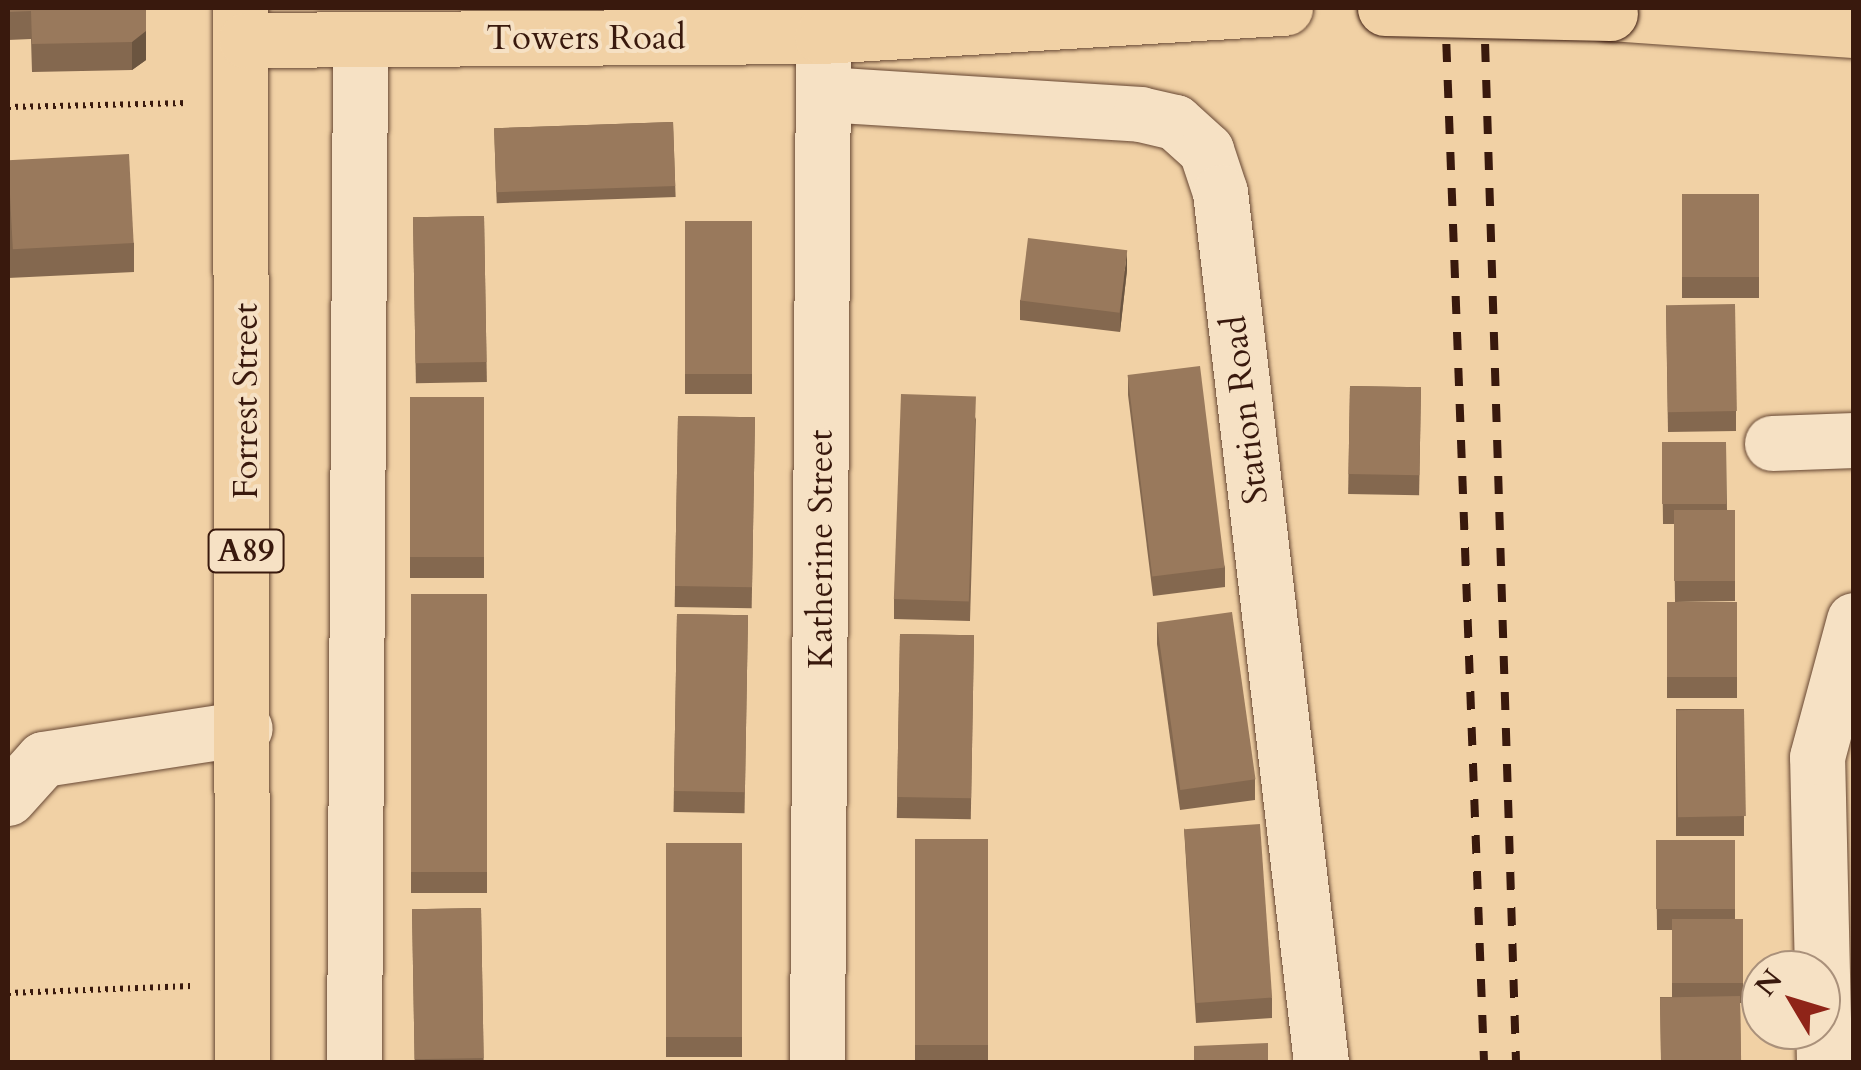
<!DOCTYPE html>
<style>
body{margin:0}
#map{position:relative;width:1861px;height:1070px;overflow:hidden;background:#f1d1a5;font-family:Cardo,serif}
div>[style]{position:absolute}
.path>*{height:6px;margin-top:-3px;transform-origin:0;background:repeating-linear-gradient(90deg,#39190d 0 2.5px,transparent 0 7.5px)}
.roads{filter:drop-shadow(0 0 2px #674733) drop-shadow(0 0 2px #674733)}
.minor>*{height:55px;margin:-27.5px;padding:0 27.5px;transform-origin:27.5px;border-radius:27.5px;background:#f6e1c4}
.major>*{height:55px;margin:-27.5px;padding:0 27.5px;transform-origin:27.5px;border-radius:27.5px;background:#f1d1a5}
.rail>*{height:8px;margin-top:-4px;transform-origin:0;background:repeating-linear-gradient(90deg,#39190d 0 18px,transparent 0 36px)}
.bridges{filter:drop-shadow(0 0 2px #39190d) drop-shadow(0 0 2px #39190d)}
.major-bridge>*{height:55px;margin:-27.5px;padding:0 27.5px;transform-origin:27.5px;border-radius:27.5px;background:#f1d1a5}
.wall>*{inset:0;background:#84684f;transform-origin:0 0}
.shaded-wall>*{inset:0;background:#6b5540}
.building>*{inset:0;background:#99795c;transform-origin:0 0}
span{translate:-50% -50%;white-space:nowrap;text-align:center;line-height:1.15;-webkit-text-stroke:8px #f6e1c4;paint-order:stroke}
.shield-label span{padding:2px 8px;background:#f6e1c4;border:2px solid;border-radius:8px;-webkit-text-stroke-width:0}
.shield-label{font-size:32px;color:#39190d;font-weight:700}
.street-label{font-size:35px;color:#39190d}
.frame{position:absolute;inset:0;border:10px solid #39190d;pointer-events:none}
.north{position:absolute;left:1741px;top:950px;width:100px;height:100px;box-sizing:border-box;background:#f6e1c4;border:2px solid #aa917b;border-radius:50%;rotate:308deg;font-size:28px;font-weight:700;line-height:40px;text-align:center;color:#39190d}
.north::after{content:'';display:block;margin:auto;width:35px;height:45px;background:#8f2418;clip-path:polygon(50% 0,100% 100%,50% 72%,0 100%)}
</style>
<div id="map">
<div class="path">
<i style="left:8px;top:107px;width:180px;rotate:-1.3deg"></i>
<i style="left:8px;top:993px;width:183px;rotate:-2.2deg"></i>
</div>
<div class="roads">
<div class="minor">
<i style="left:824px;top:94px;width:317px;rotate:3.6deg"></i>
<i style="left:1140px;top:114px;width:36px;rotate:13deg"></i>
<i style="left:1175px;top:122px;width:42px;rotate:42.1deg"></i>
<i style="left:1206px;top:150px;width:44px;rotate:71.6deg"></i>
<i style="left:1220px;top:192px;width:876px;rotate:83.38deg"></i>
<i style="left:1772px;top:443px;width:82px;rotate:-2.1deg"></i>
<i style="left:8px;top:798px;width:52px;rotate:-48.1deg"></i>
<i style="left:43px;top:759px;width:204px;rotate:-8.7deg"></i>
<i style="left:354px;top:1062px;width:1023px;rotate:-89.66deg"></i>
<i style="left:817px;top:1062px;width:1001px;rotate:-89.66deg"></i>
<i style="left:1824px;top:1062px;width:305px;rotate:-91.3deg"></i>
<i style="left:1817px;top:757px;width:142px;rotate:-74.9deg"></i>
</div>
<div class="major">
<i style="left:240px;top:8px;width:1054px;rotate:89.89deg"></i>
<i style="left:1610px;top:13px;width:245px;rotate:4deg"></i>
<i style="left:246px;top:40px;width:576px;rotate:-0.4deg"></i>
<i style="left:822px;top:36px;width:464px;rotate:-3.5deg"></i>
</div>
</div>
<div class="rail">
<i style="left:1445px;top:8px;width:1055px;rotate:87.88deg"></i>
<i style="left:1484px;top:8px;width:1054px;rotate:88.26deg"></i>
</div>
<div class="bridges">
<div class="major-bridge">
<i style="left:1385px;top:8px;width:225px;rotate:1.3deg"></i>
</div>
</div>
<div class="wall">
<i style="clip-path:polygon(8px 8px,146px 8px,146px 60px,132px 70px,32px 72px,31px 39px,8px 40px)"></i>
<i style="left:673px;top:122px;width:75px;height:179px;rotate:88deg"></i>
<i style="clip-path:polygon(8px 160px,134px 243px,134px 272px,8px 278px)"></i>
<i style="left:1682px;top:194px;width:77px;height:104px"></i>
<i style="left:484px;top:216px;width:166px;height:71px;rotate:89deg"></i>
<i style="left:685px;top:221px;width:67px;height:173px"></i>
<i style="clip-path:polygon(1127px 270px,1120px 332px,1020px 320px,1020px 300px)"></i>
<i style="clip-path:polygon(1666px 305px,1736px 411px,1736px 431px,1668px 432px)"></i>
<i style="clip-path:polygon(1128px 375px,1225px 567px,1225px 587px,1153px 596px,1128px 395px)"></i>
<i style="left:1350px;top:386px;width:71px;height:108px;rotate:1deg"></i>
<i style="left:484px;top:397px;width:181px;height:74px;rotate:90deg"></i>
<i style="left:678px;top:416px;width:77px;height:191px;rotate:1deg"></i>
<i style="clip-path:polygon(976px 417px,970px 621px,894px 619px,894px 599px)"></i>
<i style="clip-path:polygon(1662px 442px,1726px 442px,1727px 510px,1735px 581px,1735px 601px,1675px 602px,1674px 524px,1663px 524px)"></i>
<i style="left:487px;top:594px;width:299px;height:76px;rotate:90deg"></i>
<i style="left:1737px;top:602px;width:96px;height:70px;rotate:90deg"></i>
<i style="left:677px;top:614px;width:71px;height:198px;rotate:1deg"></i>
<i style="clip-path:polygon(1157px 623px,1255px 779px,1255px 800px,1180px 810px,1157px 644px)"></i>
<i style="left:900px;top:634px;width:74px;height:184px;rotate:1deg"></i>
<i style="left:1744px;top:709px;width:127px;height:68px;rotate:90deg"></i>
<i style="clip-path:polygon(1184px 828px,1272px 998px,1272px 1018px,1196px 1023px)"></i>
<i style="left:915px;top:839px;width:73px;height:223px"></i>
<i style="clip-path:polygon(1735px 840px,1735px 919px,1743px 919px,1743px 1003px,1740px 1003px,1741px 1062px,1661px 1062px,1660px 997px,1672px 997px,1672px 930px,1657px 930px,1656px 841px)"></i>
<i style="left:742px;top:843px;width:214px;height:76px;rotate:90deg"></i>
<i style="left:481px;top:908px;width:154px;height:69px;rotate:89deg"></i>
</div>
<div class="shaded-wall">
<i style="clip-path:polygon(146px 8px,146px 60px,132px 70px,132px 42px)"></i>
<i style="clip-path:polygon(1127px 250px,1127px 270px,1120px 332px,1120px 312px)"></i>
</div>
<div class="building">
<i style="clip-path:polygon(8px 8px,146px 8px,146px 31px,132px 42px,32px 44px,31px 11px,8px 12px)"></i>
<i style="left:673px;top:122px;width:64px;height:179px;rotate:88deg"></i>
<i style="left:129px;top:154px;width:89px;height:121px;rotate:87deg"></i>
<i style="left:1682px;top:194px;width:77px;height:83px"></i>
<i style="left:484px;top:216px;width:146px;height:71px;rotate:89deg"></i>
<i style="left:685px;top:221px;width:67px;height:153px"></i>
<i style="left:1028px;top:238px;width:100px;height:63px;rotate:7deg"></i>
<i style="left:1735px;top:304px;width:107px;height:69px;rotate:89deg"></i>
<i style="left:1200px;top:366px;width:203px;height:73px;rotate:83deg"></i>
<i style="left:1350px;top:386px;width:71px;height:88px;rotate:1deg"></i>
<i style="left:901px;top:394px;width:75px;height:205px;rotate:2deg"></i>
<i style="left:484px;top:397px;width:160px;height:74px;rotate:90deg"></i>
<i style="left:678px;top:416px;width:77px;height:170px;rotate:1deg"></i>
<i style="left:1662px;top:442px;width:64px;height:62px"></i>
<i style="left:1735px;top:510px;width:71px;height:61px;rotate:90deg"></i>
<i style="left:487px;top:594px;width:278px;height:76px;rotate:90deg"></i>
<i style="left:1737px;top:602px;width:75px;height:70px;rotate:90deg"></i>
<i style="left:1232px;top:612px;width:169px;height:76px;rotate:82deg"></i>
<i style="left:677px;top:614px;width:71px;height:177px;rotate:1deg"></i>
<i style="left:900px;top:634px;width:74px;height:163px;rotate:1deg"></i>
<i style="left:1744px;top:709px;width:107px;height:68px;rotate:89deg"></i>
<i style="left:1260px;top:824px;width:174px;height:76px;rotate:86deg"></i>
<i style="left:915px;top:839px;width:73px;height:206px"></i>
<i style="left:1735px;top:840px;width:69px;height:79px;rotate:90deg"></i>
<i style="left:742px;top:843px;width:194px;height:76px;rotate:90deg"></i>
<i style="left:481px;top:908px;width:150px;height:69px;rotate:89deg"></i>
<i style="left:1672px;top:919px;width:71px;height:64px"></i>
<i style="left:1740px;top:996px;width:65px;height:80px;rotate:89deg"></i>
<i style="clip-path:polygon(1268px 1043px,1268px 1062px,1194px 1062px,1194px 1046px)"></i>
</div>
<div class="shield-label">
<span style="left:246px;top:551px">A89</span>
</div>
<div class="street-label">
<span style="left:586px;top:38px">Towers Road</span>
<span style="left:246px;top:401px;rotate:-90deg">Forrest Street</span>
<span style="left:1245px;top:410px;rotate:-97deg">Station Road</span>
<span style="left:821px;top:549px;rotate:-90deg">Katherine Street</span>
</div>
<div class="frame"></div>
<div class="north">N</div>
</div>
